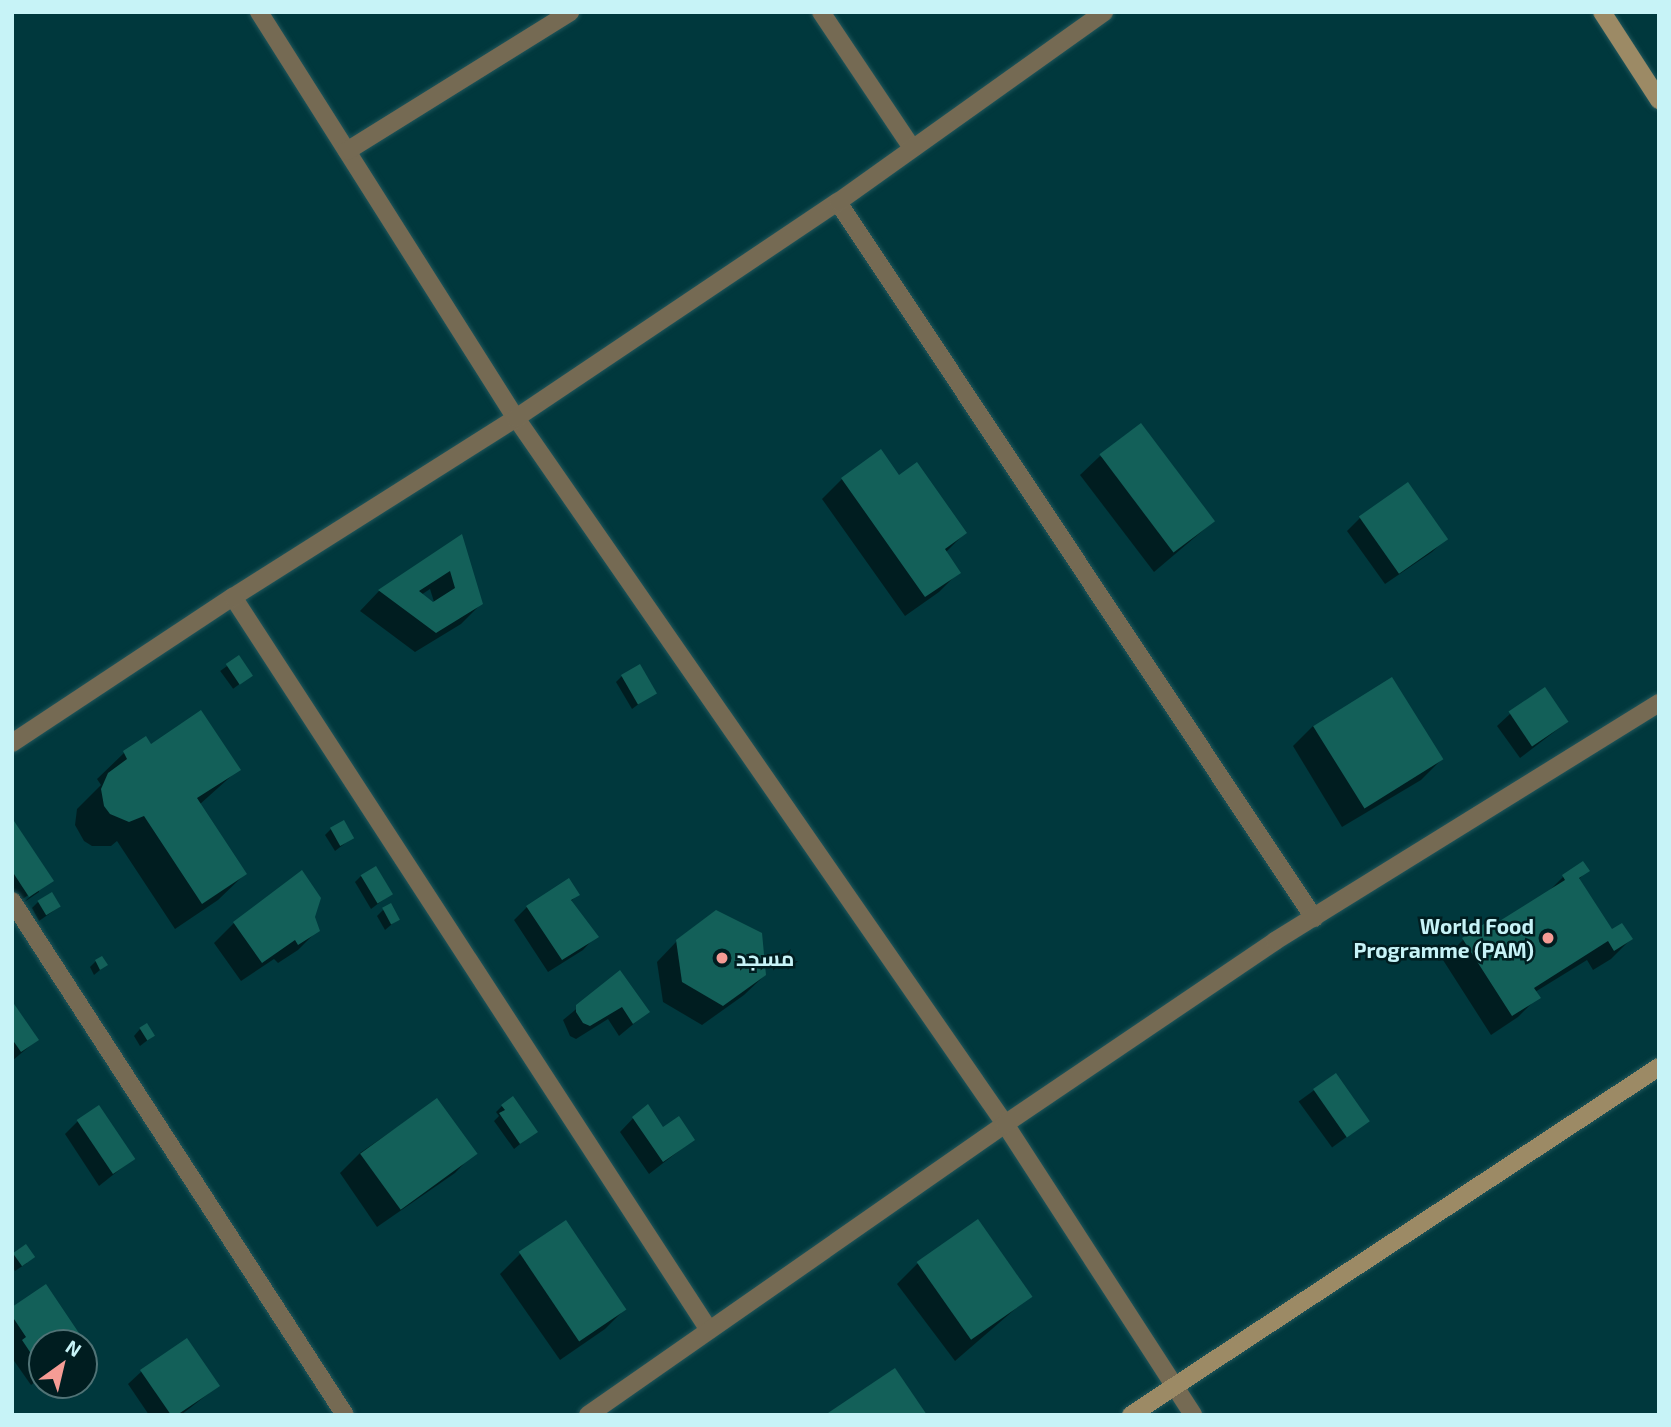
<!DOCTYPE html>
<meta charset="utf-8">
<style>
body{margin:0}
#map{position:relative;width:1671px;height:1427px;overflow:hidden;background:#00383d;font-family:"Exo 2",Cairo,sans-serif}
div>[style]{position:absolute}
.shadow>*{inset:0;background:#0007;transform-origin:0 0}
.building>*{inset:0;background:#136059;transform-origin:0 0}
.roads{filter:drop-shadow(0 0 2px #20565b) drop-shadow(0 0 2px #20565b)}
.street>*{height:18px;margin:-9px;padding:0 9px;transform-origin:9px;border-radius:9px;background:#756a53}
.secondary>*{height:18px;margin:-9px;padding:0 9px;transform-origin:9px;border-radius:9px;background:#9c8a65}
.dots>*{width:19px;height:19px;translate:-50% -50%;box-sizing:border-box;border:4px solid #001d20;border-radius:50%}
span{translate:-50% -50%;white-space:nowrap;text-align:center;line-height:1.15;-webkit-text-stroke:5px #001d20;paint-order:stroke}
.poi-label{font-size:21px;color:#c7f3f7;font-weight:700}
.right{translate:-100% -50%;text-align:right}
.left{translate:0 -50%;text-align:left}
.frame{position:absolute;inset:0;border:14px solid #c7f3f7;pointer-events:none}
.north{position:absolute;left:28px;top:1329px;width:70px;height:70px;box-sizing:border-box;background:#001d20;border:2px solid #507376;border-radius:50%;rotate:34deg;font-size:19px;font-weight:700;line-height:28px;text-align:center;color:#c7f3f7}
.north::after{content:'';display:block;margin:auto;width:24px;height:32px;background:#f59c95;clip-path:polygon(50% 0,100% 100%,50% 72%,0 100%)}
</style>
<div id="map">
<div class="shadow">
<i style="clip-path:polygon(1100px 456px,1214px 521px,1154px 572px,1080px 475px)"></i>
<i style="clip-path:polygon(899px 477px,965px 533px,945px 553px,959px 572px,939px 592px,905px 616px,822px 499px,842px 479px)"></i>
<i style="clip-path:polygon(1361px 517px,1446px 539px,1432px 552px,1385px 584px,1347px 531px)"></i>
<i style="clip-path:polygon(evenodd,461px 536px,481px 604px,461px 624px,415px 652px,360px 611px,379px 591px,461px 536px,430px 589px,435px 605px,421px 595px,430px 589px)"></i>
<i style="left:238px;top:658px;width:22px;height:22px;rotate:54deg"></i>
<i style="clip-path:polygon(622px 676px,655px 692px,632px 709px,616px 682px)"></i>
<i style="clip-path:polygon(1511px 713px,1567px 722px,1520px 758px,1497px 726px)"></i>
<i style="clip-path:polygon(1313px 726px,1441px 760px,1421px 780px,1342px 827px,1293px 746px)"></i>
<i style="clip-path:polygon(145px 738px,151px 746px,238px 770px,199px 805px,245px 874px,218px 900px,175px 929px,117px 841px,111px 846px,92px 846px,84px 841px,75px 825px,77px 809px,101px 785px,97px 779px,124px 753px)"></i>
<i style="clip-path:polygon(evenodd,12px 821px,51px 880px,15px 909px,12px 904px,12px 821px,39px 888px,39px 892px,23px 903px,21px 900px,39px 888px)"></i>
<i style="clip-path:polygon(331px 829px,352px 838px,335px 851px,325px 835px)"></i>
<i style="clip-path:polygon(1587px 871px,1578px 880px,1612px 931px,1631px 939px,1611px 959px,1593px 970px,1587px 960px,1535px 992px,1538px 997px,1518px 1017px,1491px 1035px,1443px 960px,1463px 940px,1487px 925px,1490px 929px,1546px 894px,1563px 877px)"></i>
<i style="clip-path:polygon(361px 876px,391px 894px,371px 909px,355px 882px)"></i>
<i style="clip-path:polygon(577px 895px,570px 902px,596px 936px,583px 950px,548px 972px,514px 920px,527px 907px)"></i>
<i style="clip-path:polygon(38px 902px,59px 907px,39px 921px,32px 908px)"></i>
<i style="clip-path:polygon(383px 910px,398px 919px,385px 930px,377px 916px)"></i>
<i style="clip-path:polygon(313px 917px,318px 930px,298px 950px,278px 963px,274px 959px,241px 981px,214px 943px,234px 923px)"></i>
<i style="clip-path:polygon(677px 941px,765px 975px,744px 995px,702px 1025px,663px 1002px,657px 962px)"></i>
<i style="clip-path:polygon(96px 961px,106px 965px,94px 975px,90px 967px)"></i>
<i style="clip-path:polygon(620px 973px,648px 1012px,619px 1036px,608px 1019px,576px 1039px,570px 1036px,563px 1020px)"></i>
<i style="clip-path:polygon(12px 1004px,37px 1040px,12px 1061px)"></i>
<i style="clip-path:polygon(140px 1029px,153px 1036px,140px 1046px,134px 1036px)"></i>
<i style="left:1335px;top:1075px;width:57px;height:45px;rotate:54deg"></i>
<i style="clip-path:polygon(437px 1100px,474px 1153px,455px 1173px,377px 1227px,340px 1173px,360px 1153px)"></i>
<i style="clip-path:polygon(502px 1106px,535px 1132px,514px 1149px,494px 1121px,499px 1116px,496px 1112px)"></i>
<i style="clip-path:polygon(640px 1111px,663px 1129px,693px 1140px,649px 1174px,620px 1132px)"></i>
<i style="clip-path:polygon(78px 1121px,133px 1159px,99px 1186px,65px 1134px)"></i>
<i style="clip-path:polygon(978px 1222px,1029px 1297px,955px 1361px,897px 1284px,917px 1264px)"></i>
<i style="clip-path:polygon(565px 1223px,625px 1309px,605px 1329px,560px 1360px,500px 1274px,520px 1254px)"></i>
<i style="clip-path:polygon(14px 1254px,27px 1263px,15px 1271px,12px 1266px)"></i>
<i style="clip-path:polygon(12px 1309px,42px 1343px,42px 1377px,31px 1385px,12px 1358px)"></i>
<i style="clip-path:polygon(142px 1371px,218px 1386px,181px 1415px,149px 1415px,128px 1384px)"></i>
</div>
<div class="building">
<i style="left:1141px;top:423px;width:123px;height:52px;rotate:53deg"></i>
<i style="clip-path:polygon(881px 449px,899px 475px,917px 462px,967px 533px,945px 549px,961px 573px,925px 597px,841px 478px)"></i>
<i style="left:1408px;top:482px;width:70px;height:60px;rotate:55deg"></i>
<i style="clip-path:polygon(evenodd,462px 534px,483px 604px,436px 633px,378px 590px,462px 534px,450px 571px,455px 588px,433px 602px,419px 591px,450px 571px)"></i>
<i style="left:239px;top:655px;width:25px;height:16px;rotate:56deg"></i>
<i style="left:640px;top:664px;width:34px;height:22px;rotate:60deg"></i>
<i style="left:1392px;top:677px;width:97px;height:93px;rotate:58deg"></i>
<i style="left:1545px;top:687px;width:42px;height:44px;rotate:56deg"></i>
<i style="clip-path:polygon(201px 710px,241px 770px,197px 798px,247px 874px,202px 904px,144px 816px,129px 822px,110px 814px,104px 806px,101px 789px,108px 773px,127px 759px,123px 751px,146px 736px,151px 744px)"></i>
<i style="clip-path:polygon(12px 818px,54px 881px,29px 897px,12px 871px)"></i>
<i style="left:344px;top:820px;width:21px;height:16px;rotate:61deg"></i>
<i style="clip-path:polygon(1583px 861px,1590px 871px,1579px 878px,1612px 929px,1622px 923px,1633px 939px,1614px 951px,1608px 941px,1534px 988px,1541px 998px,1512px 1016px,1462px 938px,1487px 922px,1490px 927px,1565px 880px,1562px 875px)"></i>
<i style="left:376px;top:866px;width:33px;height:18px;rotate:59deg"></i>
<i style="clip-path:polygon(302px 870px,321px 898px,315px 917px,320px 931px,298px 945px,295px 940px,262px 963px,233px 922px)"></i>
<i style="clip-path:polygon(569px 878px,580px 895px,571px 900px,599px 937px,562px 960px,526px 906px)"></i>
<i style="left:52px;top:892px;width:17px;height:17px;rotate:59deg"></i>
<i style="left:391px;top:903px;width:19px;height:10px;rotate:62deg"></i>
<i style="clip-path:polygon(716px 910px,762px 933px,766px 975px,723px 1006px,682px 982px,676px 940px)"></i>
<i style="clip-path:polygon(102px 956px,108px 965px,100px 970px,95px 960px)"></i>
<i style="clip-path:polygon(620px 970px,650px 1012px,633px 1024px,622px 1007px,590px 1026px,583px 1023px,576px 1012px,576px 1005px)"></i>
<i style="clip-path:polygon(12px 1001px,39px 1040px,21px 1052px,12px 1039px)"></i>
<i style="left:147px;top:1023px;width:15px;height:9px;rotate:58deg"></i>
<i style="left:1336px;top:1073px;width:59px;height:28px;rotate:55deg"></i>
<i style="clip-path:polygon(513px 1096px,538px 1132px,520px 1144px,499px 1113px,505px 1110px,501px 1105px)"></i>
<i style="left:437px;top:1098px;width:69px;height:95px;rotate:54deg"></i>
<i style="clip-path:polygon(648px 1104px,663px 1127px,679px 1116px,695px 1140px,663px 1162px,632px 1117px)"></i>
<i style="left:99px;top:1105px;width:65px;height:27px;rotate:56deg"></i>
<i style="left:978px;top:1219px;width:95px;height:75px;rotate:55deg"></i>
<i style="left:566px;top:1220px;width:108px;height:57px;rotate:56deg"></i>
<i style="left:26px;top:1244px;width:16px;height:16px;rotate:55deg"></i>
<i style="clip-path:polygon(46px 1284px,87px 1345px,42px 1343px,42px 1370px,22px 1340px,26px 1337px,12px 1316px,12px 1307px)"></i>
<i style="clip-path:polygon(187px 1338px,220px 1386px,177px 1415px,171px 1415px,140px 1370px)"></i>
<i style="clip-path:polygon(895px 1368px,927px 1415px,825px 1415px)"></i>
</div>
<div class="roads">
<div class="street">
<i style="left:259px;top:12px;width:481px;rotate:57.7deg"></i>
<i style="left:516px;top:418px;width:859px;rotate:55.29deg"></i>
<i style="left:1005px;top:1124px;width:346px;rotate:57.1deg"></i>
<i style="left:821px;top:12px;width:164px;rotate:56.2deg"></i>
<i style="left:347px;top:151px;width:263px;rotate:-31.9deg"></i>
<i style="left:838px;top:202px;width:860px;rotate:56.38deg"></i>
<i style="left:233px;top:597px;width:874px;rotate:57deg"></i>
<i style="left:12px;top:743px;width:265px;rotate:-33.5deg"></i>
<i style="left:233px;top:597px;width:335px;rotate:-32.3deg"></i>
<i style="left:516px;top:418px;width:388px;rotate:-33.9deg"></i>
<i style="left:838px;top:202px;width:327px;rotate:-35.5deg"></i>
<i style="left:12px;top:901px;width:612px;rotate:57.06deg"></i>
<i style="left:588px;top:1415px;width:508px;rotate:-34.91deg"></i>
<i style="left:1005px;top:1124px;width:326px;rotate:-34.1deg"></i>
<i style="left:1275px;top:941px;width:452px;rotate:-31.8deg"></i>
</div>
<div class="secondary">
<i style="left:1602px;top:12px;width:105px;rotate:57.1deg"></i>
<i style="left:1131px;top:1415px;width:632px;rotate:-33.39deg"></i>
</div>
</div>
<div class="dots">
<i style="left:1548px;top:938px;background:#f59c95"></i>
<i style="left:722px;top:958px;background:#f59c95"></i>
</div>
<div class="poi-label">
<span class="right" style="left:1534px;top:938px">World Food<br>Programme (PAM)</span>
<span class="left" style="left:736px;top:958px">مسجد</span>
</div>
<div class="frame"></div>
<div class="north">N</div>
</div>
